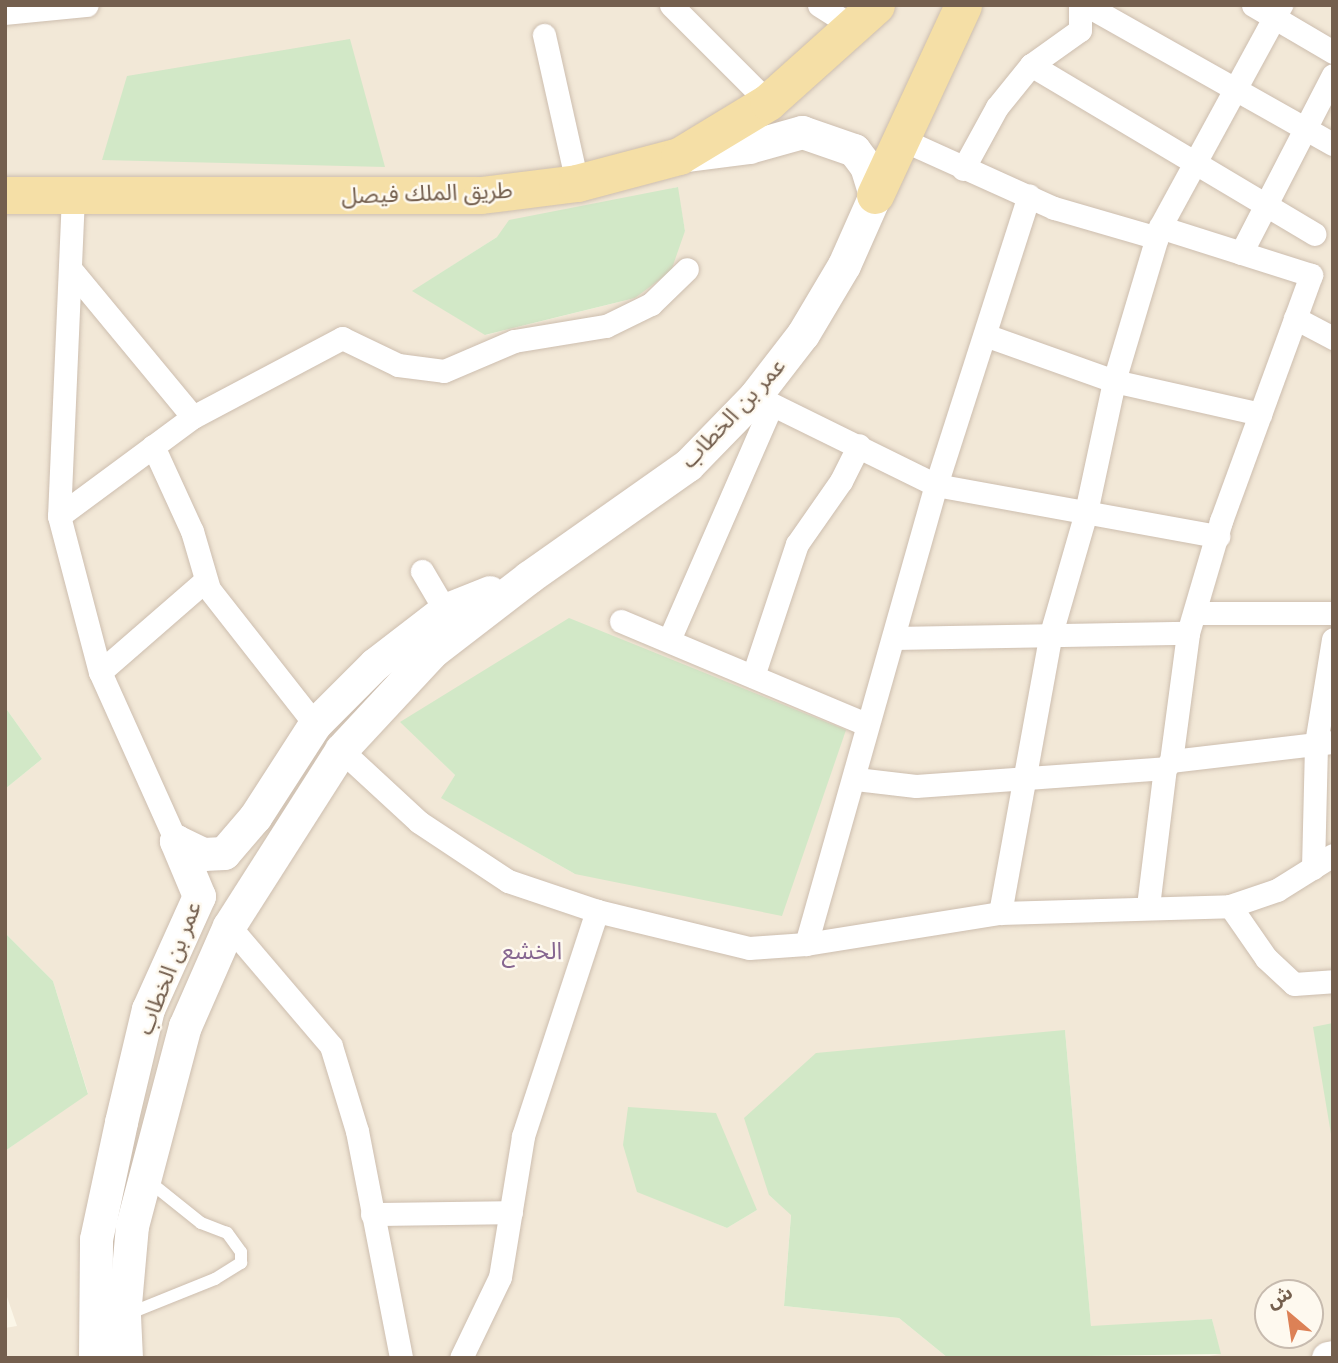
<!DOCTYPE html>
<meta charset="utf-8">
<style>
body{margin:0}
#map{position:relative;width:1338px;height:1363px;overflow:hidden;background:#fbf6e8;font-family:"Space Grotesk","Noto Sans Arabic",sans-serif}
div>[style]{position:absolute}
.residential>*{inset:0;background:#f2e8d7}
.green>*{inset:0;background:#d2e8c7}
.roads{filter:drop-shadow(0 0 2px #cdbeaf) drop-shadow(0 0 2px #cdbeaf)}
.lane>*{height:12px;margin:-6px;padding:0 6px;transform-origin:6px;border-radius:6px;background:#fff}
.street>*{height:23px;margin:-11.5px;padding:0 11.5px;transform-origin:11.5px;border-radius:11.5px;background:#fff}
.secondary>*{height:33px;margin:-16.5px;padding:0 16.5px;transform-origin:16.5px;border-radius:16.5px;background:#fff}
.primary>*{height:37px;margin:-18.5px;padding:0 18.5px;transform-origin:18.5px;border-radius:18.5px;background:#f5dfa6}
span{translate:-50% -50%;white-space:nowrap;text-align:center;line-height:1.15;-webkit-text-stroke:5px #fef9ef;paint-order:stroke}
.street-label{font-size:23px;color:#745f4e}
.neighbourhood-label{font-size:24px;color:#866690}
.frame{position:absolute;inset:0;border:7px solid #745f4e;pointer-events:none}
.north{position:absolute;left:1254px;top:1279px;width:70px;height:70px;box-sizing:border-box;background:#fef9ef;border:2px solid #c7bbaf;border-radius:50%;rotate:331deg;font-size:19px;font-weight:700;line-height:28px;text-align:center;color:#745f4e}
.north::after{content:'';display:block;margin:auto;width:24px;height:32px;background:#dc8156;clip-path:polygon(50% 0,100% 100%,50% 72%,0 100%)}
</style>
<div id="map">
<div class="residential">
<i style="clip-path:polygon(evenodd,5px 5px,1333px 5px,1333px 1358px,1199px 1358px,1220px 1354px,1212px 1319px,1091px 1327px,1065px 1030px,769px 1195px,791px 1214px,784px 1306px,899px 1318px,948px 1358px,5px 1358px,5px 1328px,17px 1326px,5px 1291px,5px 1151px,88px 1093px,53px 981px,5px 933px,5px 789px,42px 759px,5px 707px,5px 5px,677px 187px,685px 231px,635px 298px,486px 335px,413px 291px,497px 237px,677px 187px,5px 5px,401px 722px,575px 874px,442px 798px,455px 775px,401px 722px,5px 5px,637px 1191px,757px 1210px,727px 1228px,637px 1191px,5px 5px,1268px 1293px,1310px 1293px,1310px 1335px,1268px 1335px,1268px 1293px)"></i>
</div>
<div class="green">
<i style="clip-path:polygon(350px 39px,385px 167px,102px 160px,127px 76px)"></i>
<i style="clip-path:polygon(678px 187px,685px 231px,671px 271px,635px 298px,485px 335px,412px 291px,497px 237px,509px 220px)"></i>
<i style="clip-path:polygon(569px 618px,846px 730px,782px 916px,575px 874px,441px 798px,455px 775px,400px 722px)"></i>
<i style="clip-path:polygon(5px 707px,42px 759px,5px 789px)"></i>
<i style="clip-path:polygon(5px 933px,53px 981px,88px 1094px,5px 1151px)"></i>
<i style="clip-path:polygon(1333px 1023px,1333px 1146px,1313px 1027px)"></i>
<i style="clip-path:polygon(1065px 1030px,1091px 1326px,1212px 1319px,1221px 1354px,948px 1358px,899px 1318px,784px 1306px,791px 1215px,769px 1195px,744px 1118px,816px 1053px)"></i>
<i style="clip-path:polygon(628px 1107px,716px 1113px,757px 1210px,727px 1228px,637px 1192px,623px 1145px)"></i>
</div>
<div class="roads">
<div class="lane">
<i style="left:128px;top:1314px;width:94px;rotate:-21.9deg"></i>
<i style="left:215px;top:1279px;width:31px;rotate:-32deg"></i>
<i style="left:241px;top:1263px;width:11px;rotate:-90deg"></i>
<i style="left:241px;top:1252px;width:24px;rotate:-126deg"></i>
<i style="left:227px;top:1233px;width:28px;rotate:-159deg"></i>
<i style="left:201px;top:1223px;width:70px;rotate:-141.3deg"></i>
</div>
<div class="street">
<i style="left:671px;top:5px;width:137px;rotate:45deg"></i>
<i style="left:819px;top:5px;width:43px;rotate:32.6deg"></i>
<i style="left:1086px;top:5px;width:283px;rotate:29.4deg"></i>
<i style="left:1253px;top:5px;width:93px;rotate:30.4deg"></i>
<i style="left:5px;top:13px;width:82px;rotate:-5.6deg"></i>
<i style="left:544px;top:35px;width:152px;rotate:77.4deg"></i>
<i style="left:1031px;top:65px;width:330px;rotate:30.8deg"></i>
<i style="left:901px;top:139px;width:168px;rotate:24.3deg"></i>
<i style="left:1054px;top:208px;width:107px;rotate:16.2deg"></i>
<i style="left:963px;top:169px;width:71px;rotate:-61.3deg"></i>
<i style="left:997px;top:107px;width:54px;rotate:-51deg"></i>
<i style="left:1031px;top:65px;width:60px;rotate:-35.5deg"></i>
<i style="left:1080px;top:30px;width:25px;rotate:-90deg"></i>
<i style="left:73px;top:196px;width:320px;rotate:92.5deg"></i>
<i style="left:59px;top:516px;width:161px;rotate:75.3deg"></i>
<i style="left:100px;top:672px;width:185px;rotate:65.8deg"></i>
<i style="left:1241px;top:253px;width:200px;rotate:-62.7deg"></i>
<i style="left:73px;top:272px;width:188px;rotate:50.4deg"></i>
<i style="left:1295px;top:318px;width:43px;rotate:27.8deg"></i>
<i style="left:985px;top:335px;width:137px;rotate:19.6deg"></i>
<i style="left:1114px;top:381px;width:150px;rotate:12.7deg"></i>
<i style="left:755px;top:396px;width:202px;rotate:26.2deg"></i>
<i style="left:936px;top:485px;width:287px;rotate:10.3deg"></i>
<i style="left:153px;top:446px;width:94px;rotate:65.4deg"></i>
<i style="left:192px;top:531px;width:60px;rotate:73.7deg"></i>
<i style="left:209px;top:589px;width:172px;rotate:51.9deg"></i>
<i style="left:59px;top:516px;width:167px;rotate:-36.5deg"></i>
<i style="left:193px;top:417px;width:169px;rotate:-27.9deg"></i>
<i style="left:342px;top:338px;width:62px;rotate:25.7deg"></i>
<i style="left:398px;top:365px;width:46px;rotate:7.4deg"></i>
<i style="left:444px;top:371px;width:76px;rotate:-23.2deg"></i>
<i style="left:514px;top:341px;width:93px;rotate:-9.3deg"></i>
<i style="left:606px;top:326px;width:50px;rotate:-26.1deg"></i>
<i style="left:651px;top:304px;width:50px;rotate:-44.2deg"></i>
<i style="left:422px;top:571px;width:45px;rotate:59.5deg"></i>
<i style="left:1195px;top:613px;width:138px"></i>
<i style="left:621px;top:621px;width:266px;rotate:22.8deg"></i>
<i style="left:894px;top:638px;width:294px;rotate:-1deg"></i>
<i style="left:669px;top:640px;width:254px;rotate:-66.4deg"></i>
<i style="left:100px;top:672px;width:140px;rotate:-41deg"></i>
<i style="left:753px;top:676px;width:139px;rotate:-71.6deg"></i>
<i style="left:797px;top:544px;width:77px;rotate:-55.1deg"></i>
<i style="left:841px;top:481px;width:40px;rotate:-63.4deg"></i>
<i style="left:341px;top:750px;width:106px;rotate:42.7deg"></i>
<i style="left:419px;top:822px;width:107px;rotate:33.5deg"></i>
<i style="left:508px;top:881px;width:94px;rotate:18.6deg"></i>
<i style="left:597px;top:911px;width:156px;rotate:13.7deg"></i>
<i style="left:749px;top:948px;width:57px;rotate:-4deg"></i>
<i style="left:806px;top:944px;width:196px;rotate:-9.1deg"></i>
<i style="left:1000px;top:913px;width:230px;rotate:-1.7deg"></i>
<i style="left:1230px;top:906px;width:50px;rotate:-18.8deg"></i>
<i style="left:1277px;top:890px;width:66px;rotate:-32deg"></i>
<i style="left:1171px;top:761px;width:163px;rotate:-6.7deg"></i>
<i style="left:856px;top:779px;width:60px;rotate:6.7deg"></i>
<i style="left:916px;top:786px;width:250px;rotate:-4.1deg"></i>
<i style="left:1313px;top:868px;width:125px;rotate:-88.6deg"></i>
<i style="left:1316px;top:743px;width:105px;rotate:-80.7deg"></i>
<i style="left:1148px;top:906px;width:139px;rotate:-83deg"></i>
<i style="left:1165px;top:768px;width:9px;rotate:-49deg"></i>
<i style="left:1171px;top:761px;width:129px;rotate:-82.4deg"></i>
<i style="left:1188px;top:633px;width:117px;rotate:-73.6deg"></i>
<i style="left:1221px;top:521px;width:262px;rotate:-69.9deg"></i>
<i style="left:1311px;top:275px;width:158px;rotate:-162.4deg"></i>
<i style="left:1230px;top:906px;width:63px;rotate:55.3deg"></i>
<i style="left:1266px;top:958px;width:38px;rotate:43deg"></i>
<i style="left:1294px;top:984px;width:39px;rotate:-4deg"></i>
<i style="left:1000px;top:913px;width:280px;rotate:-79.7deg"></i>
<i style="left:1050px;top:637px;width:130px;rotate:-73.9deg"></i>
<i style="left:1086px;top:512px;width:134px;rotate:-77.9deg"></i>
<i style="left:1114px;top:381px;width:161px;rotate:-73.4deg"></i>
<i style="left:1160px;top:227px;width:253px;rotate:-61.4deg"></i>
<i style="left:229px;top:926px;width:157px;rotate:49.6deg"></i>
<i style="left:331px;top:1046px;width:89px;rotate:73deg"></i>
<i style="left:357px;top:1131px;width:231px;rotate:79deg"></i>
<i style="left:806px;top:944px;width:477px;rotate:-74.2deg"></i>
<i style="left:936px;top:485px;width:304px;rotate:-72.2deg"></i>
<i style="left:372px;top:1214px;width:139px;rotate:-0.8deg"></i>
<i style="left:461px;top:1358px;width:90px;rotate:-64.3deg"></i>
<i style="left:500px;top:1277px;width:143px;rotate:-80.7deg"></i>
<i style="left:523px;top:1136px;width:237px;rotate:-71.8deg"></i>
</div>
<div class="secondary">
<i style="left:176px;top:841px;width:30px;rotate:26deg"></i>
<i style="left:203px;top:854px;width:21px;rotate:-3deg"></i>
<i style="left:224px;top:853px;width:48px;rotate:-49.3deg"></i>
<i style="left:255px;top:817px;width:111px;rotate:-57.2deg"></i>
<i style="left:315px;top:724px;width:85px;rotate:-45deg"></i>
<i style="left:375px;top:664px;width:88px;rotate:-37.6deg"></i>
<i style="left:445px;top:610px;width:48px;rotate:-21.8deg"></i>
<i style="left:95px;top:1358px;width:119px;rotate:-89.5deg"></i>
<i style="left:96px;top:1239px;width:120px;rotate:-77.9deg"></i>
<i style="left:121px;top:1122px;width:116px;rotate:-76.6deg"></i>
<i style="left:148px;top:1009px;width:124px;rotate:-65.7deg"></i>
<i style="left:199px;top:896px;width:60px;rotate:-112.7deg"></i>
<i style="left:126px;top:1358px;width:43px;rotate:-92.7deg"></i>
<i style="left:124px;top:1315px;width:89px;rotate:-84.9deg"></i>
<i style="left:132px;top:1226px;width:207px;rotate:-75.2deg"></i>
<i style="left:185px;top:1026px;width:109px;rotate:-66.3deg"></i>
<i style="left:229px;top:926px;width:209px;rotate:-57.5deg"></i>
<i style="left:341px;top:750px;width:135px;rotate:-47.1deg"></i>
<i style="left:433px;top:651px;width:121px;rotate:-37.6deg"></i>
<i style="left:529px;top:577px;width:194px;rotate:-35.2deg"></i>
<i style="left:688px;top:465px;width:96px;rotate:-45.8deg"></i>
<i style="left:755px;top:396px;width:78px;rotate:-52.3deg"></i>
<i style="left:803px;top:334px;width:80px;rotate:-59.3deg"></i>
<i style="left:844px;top:265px;width:77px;rotate:-66.1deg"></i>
<i style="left:875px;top:195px;width:30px;rotate:-107deg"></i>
<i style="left:866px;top:166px;width:20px;rotate:-127deg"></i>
<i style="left:854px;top:150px;width:55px;rotate:-160.9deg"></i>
<i style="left:802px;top:132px;width:55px;rotate:164.2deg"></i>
<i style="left:749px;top:147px;width:71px;rotate:172.7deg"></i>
<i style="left:1328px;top:1358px;width:5px;rotate:-11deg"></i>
</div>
<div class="primary">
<i style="left:5px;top:195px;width:476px"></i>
<i style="left:481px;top:195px;width:97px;rotate:-7.1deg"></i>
<i style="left:577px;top:183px;width:106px;rotate:-14.8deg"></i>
<i style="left:679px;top:156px;width:104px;rotate:-31.2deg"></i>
<i style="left:768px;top:102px;width:145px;rotate:-41.9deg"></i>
<i style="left:875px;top:195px;width:209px;rotate:-65.1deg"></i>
</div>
</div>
<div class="street-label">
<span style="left:427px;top:193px;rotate:-2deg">طريق الملك فيصل</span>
<span style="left:733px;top:413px;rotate:-47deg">عمر بن الخطاب</span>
<span style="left:169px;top:968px;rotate:-69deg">عمر بن الخطاب</span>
</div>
<div class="neighbourhood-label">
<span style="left:532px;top:951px">الخشع</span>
</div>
<div class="frame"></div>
<div class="north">ش</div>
</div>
